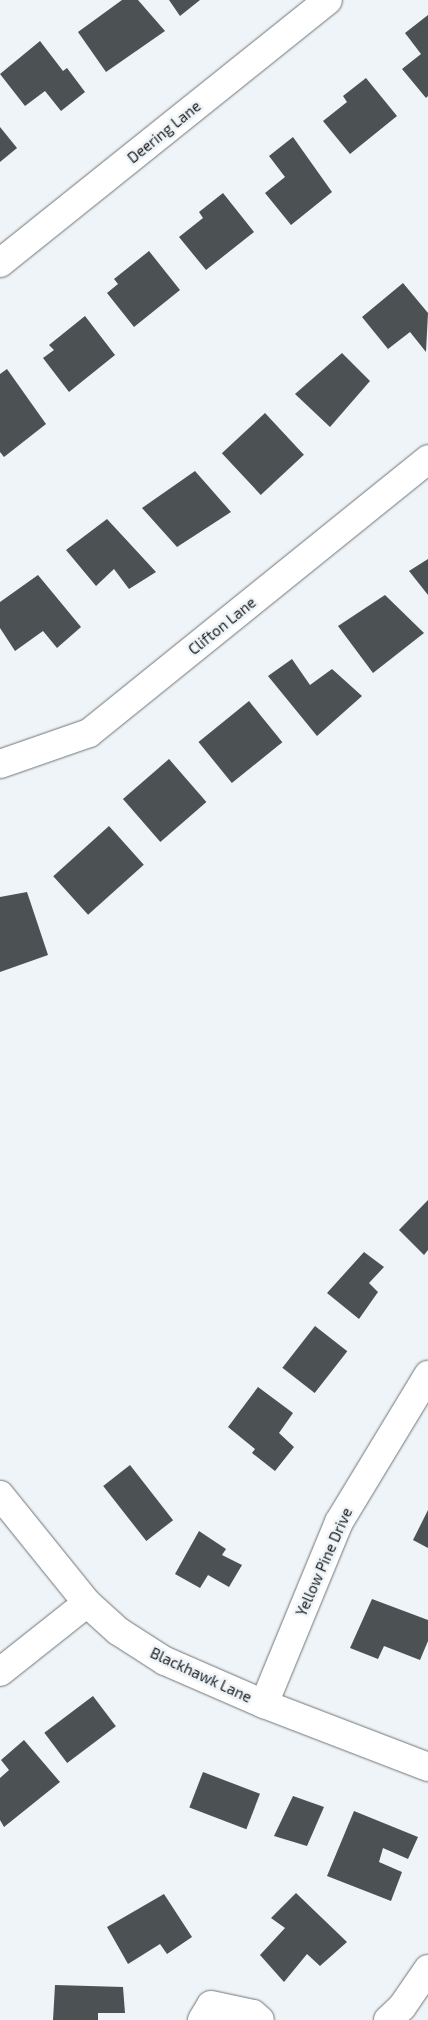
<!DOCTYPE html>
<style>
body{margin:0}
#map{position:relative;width:428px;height:2020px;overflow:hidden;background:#eef4f7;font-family:"Exo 2",sans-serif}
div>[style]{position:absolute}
.building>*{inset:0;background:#4c5154;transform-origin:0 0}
.roads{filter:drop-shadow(0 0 1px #6f7477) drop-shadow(0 0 1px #6f7477)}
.street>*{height:28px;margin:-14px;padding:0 14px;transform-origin:14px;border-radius:14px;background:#fff}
span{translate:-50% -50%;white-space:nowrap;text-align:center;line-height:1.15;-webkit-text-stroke:5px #eef4f7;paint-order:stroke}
.street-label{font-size:15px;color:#1b1d1e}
</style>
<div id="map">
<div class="building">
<i style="clip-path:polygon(122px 0,138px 0,165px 31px,106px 72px,78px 32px)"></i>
<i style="clip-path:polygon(169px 0,200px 0,180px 16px)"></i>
<i style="clip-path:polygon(428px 15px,428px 96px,426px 98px,402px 69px,421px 54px,405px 33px)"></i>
<i style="clip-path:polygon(40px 41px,63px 71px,67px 68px,85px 92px,61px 111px,45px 91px,25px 106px,0 74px)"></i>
<i style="clip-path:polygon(366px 78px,397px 116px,350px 154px,323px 121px,347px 102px,343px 96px)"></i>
<i style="clip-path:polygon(0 127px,17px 148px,0 162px)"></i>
<i style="clip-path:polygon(293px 137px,332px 192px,291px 225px,265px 193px,285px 177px,269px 156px)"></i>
<i style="clip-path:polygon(223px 193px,254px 232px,206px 270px,179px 237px,203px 218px,199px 212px)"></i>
<i style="clip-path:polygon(149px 251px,180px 290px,134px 327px,107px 293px,118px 284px,114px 279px)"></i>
<i style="clip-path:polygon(403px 283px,428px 313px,426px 352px,410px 332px,388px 349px,362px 317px)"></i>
<i style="clip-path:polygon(85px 316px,115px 355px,69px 392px,43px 358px,54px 350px,49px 345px)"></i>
<i style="clip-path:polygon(342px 353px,370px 381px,330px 427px,295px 394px)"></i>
<i style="clip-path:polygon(7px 369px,46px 424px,4px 457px,0 452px,0 374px)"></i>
<i style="left:265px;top:413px;width:57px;height:59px;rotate:47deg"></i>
<i style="clip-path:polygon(195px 471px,231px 512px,177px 547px,142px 508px)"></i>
<i style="clip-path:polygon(107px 519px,156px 572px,129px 589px,114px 569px,96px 586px,66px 550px)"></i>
<i style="clip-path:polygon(428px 559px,428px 595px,409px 571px)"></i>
<i style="clip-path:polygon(38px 575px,81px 627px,57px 648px,43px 631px,15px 651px,0 628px,0 602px)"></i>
<i style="clip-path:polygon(385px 595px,424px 633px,373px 673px,338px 626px)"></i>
<i style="clip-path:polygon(292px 659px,310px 685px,332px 669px,362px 696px,317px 736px,268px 676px)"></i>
<i style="left:249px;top:701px;width:53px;height:65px;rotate:51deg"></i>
<i style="left:169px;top:759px;width:57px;height:61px;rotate:49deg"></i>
<i style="left:109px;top:826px;width:52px;height:75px;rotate:48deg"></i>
<i style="clip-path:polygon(27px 892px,48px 955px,0 972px,0 897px)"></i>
<i style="clip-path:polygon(428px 1200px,428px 1250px,424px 1255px,399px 1230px)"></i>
<i style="clip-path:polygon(364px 1252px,384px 1267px,369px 1283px,378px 1292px,359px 1319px,327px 1293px)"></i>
<i style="left:315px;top:1326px;width:41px;height:53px;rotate:38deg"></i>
<i style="clip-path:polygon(258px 1387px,293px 1413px,279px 1433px,294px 1447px,275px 1471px,252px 1453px,255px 1449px,228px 1427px)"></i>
<i style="left:130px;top:1465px;width:70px;height:34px;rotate:52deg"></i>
<i style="clip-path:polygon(428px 1510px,428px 1548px,413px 1540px)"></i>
<i style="clip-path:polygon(199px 1531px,226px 1549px,222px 1555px,242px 1565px,229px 1587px,208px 1575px,200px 1588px,175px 1574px)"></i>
<i style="clip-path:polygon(372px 1599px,428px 1620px,428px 1641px,420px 1660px,384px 1646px,378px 1659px,350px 1648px)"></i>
<i style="left:93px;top:1696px;width:38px;height:61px;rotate:53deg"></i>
<i style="clip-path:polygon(24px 1740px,60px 1782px,4px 1827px,0 1820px,0 1778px,9px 1770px,1px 1760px)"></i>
<i style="left:203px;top:1772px;width:61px;height:38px;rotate:21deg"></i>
<i style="clip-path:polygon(293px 1796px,324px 1807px,307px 1846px,274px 1836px)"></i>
<i style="clip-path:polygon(354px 1811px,418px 1837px,408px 1859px,383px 1848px,379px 1862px,402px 1872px,391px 1901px,327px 1876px)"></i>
<i style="clip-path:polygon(296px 1893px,347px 1942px,320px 1966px,307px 1954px,284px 1982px,260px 1955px,285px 1928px,271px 1918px)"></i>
<i style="clip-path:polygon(164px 1894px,192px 1937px,167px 1954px,160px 1944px,128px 1964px,107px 1927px)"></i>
<i style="clip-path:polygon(55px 1985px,123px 1987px,125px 2013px,98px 2013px,98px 2020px,53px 2020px)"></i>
</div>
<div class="roads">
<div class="street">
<i style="left:0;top:263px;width:420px;rotate:-38.7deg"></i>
<i style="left:0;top:764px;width:94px;rotate:-19.2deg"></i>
<i style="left:89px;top:733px;width:436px;rotate:-38.9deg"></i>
<i style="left:0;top:1495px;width:139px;rotate:51.1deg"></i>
<i style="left:87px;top:1603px;width:42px;rotate:42.1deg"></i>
<i style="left:118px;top:1631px;width:56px;rotate:32.6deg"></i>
<i style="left:165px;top:1661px;width:108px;rotate:23.5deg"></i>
<i style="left:264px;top:1704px;width:176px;rotate:21deg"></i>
<i style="left:0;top:1672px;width:111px;rotate:-38.4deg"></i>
<i style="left:264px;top:1704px;width:197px;rotate:-67.6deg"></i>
<i style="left:339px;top:1522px;width:172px;rotate:-58.8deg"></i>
<i style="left:202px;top:2020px;width:17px;rotate:-59deg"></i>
<i style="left:211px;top:2005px;width:43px;rotate:12.1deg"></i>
<i style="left:253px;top:2014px;width:9px;rotate:41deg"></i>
<i style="left:388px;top:2020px;width:19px;rotate:-43deg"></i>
<i style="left:402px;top:2007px;width:46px;rotate:-55.6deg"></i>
</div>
</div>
<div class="street-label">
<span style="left:164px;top:132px;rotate:-39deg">Deering Lane</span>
<span style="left:222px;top:626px;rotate:-39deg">Clifton Lane</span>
<span style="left:324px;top:1562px;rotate:-66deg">Yellow Pine Drive</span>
<span style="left:201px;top:1675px;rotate:25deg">Blackhawk Lane</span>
</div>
</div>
